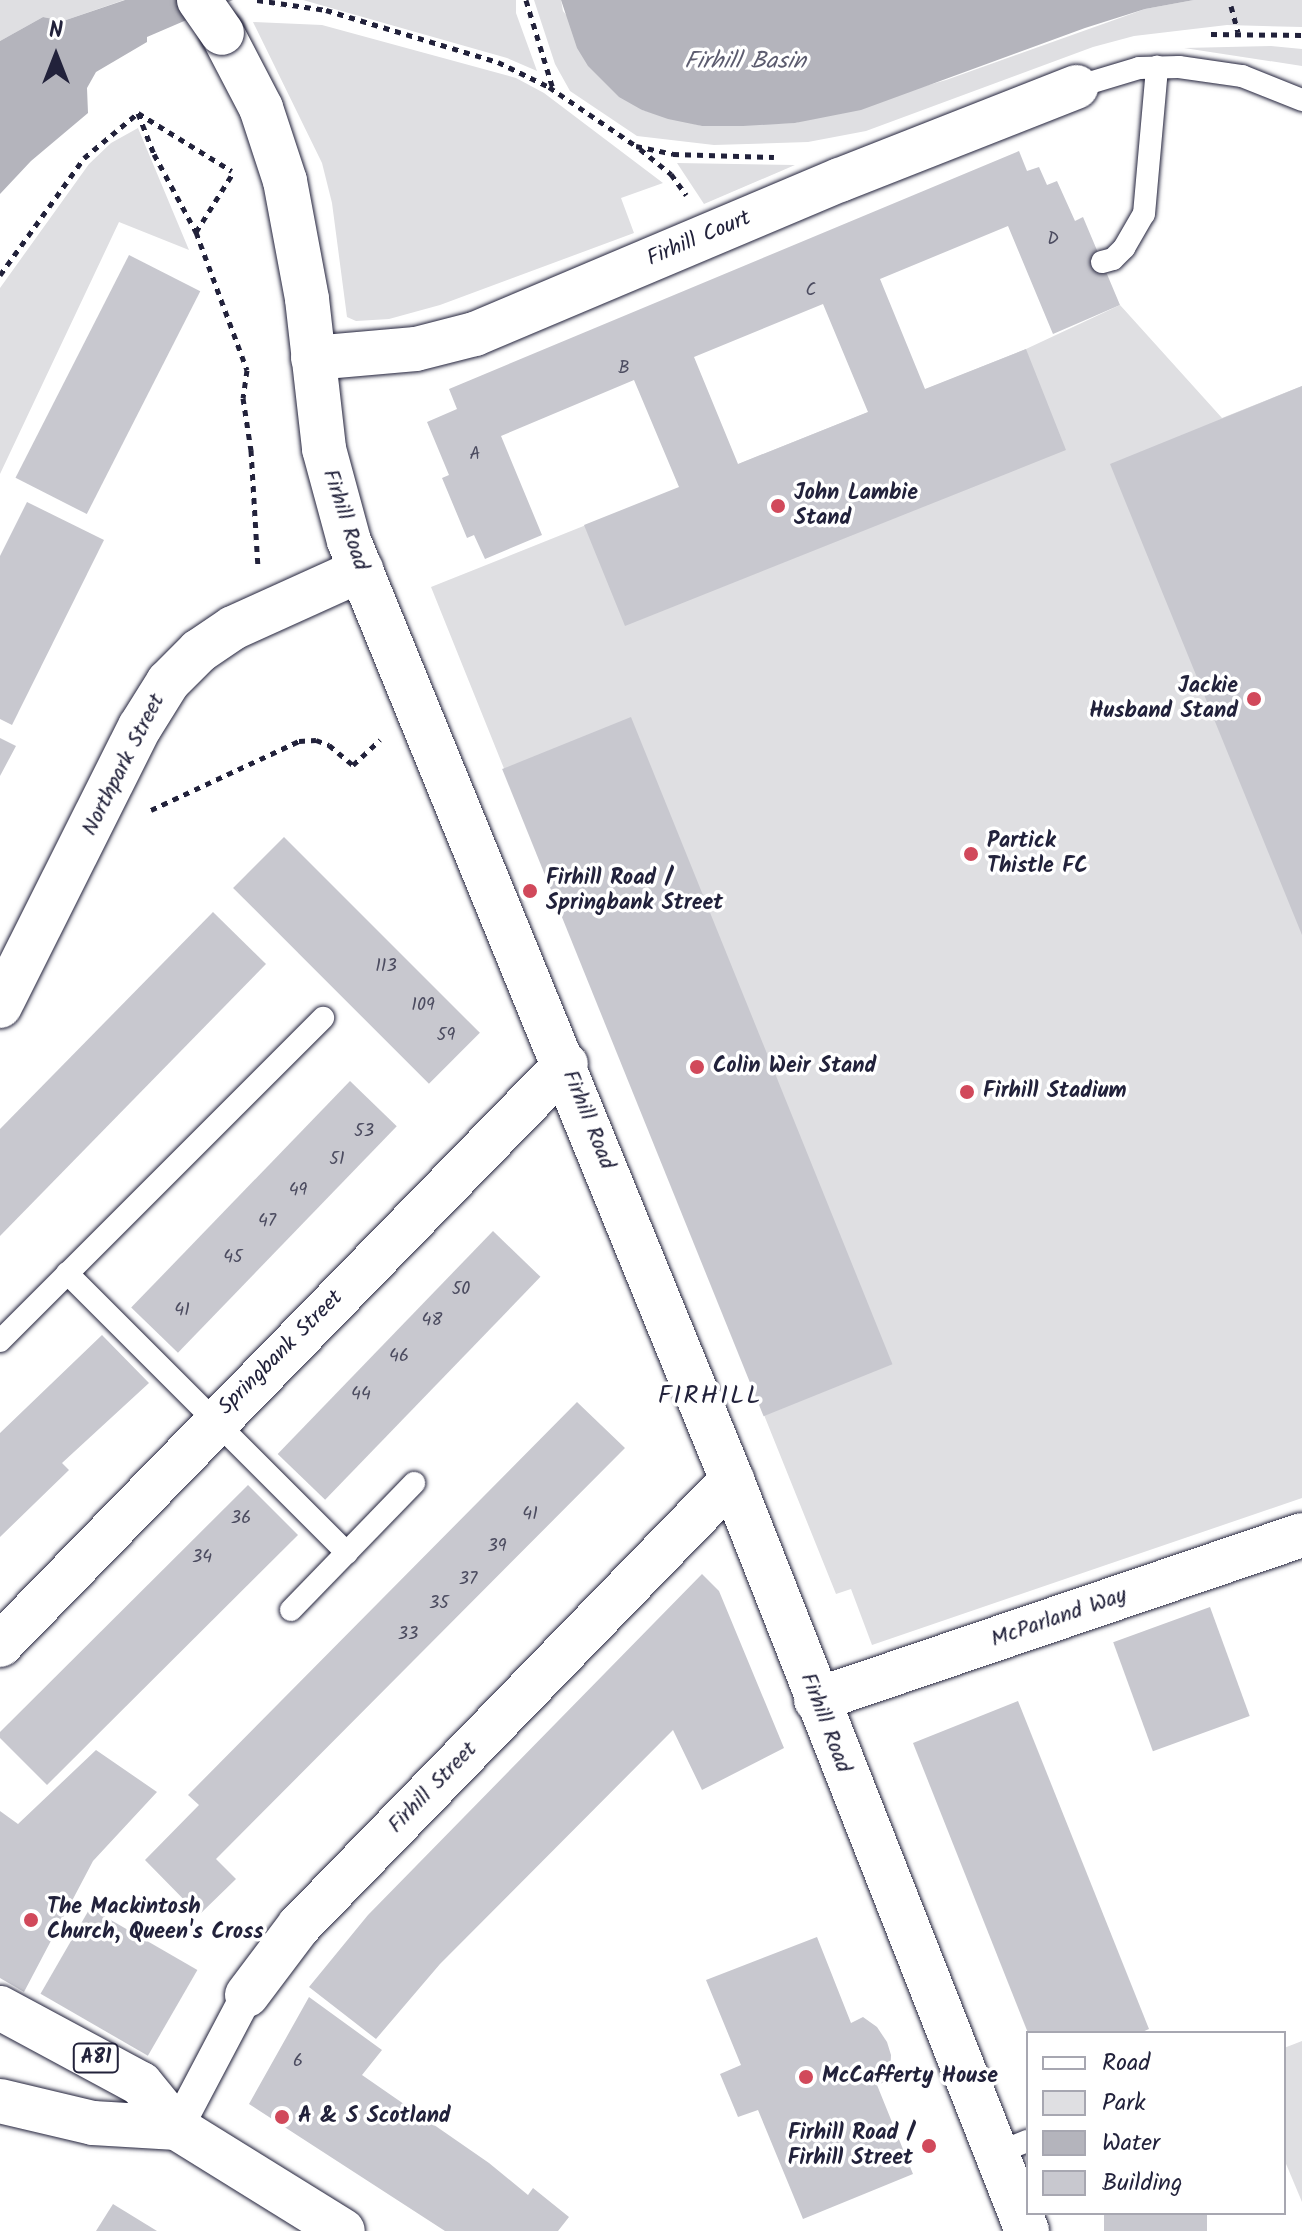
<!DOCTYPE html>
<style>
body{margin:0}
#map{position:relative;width:1302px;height:2231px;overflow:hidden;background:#fff;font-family:Kalam,sans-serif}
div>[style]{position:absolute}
.green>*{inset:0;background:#dfdfe2}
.water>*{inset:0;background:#b4b4bc}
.building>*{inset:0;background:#c8c8cf;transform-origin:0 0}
.path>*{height:5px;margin-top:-2.5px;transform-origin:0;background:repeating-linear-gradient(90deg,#22223b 0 6px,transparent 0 12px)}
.roads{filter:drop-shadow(0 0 2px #22223b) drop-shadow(0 0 2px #22223b)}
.service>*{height:22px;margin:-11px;padding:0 11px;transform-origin:11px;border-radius:11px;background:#fff}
.pedestrian>*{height:32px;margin:-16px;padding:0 16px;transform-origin:16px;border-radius:16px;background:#fff}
.minor>*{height:44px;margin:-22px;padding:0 22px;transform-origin:22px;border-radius:22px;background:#fff}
.primary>*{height:44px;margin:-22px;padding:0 22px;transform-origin:22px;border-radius:22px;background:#fff}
.bridges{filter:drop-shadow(0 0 2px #22223b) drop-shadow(0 0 2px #22223b)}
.minor-bridge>*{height:44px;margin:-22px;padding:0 22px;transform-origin:22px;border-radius:22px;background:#fff}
.dots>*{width:22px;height:22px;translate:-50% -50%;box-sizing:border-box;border:4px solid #fff;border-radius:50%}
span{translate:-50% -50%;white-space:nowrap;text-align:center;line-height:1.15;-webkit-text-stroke:7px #fff;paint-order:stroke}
.number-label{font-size:18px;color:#4c4c60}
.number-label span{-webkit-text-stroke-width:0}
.shield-label span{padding:2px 6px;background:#fff;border:2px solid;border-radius:6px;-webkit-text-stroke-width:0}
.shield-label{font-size:20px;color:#22223b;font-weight:700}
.street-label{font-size:22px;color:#22223b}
.poi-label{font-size:22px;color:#22223b;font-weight:700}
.left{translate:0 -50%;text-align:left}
.right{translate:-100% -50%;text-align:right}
.water-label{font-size:24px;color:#5c5c6f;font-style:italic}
.quarter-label{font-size:26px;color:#22223b;letter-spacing:2px}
.legend{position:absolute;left:1026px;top:2031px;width:260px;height:184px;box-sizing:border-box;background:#fff;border:2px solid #a7a7b1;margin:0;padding:10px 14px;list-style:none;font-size:24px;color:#22223b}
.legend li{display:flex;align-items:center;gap:16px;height:40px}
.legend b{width:40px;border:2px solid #a7a7b1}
.north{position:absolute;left:16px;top:16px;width:80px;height:80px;-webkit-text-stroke:6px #fff;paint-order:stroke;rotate:0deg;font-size:22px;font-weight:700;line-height:32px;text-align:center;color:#22223b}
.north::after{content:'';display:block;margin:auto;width:28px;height:36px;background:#22223b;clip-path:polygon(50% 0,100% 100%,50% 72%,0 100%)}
</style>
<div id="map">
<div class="green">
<i style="clip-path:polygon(0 0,124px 0,63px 21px,43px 17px,0 41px)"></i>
<i style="clip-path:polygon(303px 0,516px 0,516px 13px,537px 71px,507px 58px)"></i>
<i style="clip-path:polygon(534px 0,561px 0,563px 11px,642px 110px,702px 126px,795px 123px,946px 80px,1145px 9px,1194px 0,1302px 0,1302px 27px,1227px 25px,1134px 36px,1093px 47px,866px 131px,808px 142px,714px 145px,637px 136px,570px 91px,555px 64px)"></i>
<i style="clip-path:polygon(253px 22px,322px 25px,516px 78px,544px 93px,663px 183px,621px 198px,634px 233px,440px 305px,389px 319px,356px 321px,347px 317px,332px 203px,322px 163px)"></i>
<i style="clip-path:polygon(1271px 46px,1302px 49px,1302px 66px,1184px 48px)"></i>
<i style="clip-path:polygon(138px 128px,189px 250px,119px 222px,0 474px,0 288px,89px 164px,111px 143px)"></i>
<i style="clip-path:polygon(677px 163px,795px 165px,704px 204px)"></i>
<i style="clip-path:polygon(1120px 305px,1222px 418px,1302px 386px,1302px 1498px,872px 1645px,851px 1589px,836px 1594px,431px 587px,1026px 349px)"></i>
<i style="clip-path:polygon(1302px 2041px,1302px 2202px,1284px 2159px,1284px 2048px)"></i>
</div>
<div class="water">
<i style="clip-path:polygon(125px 0,233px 0,147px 37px,147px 42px,96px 72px,87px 88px,88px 113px,31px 161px,0 194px,0 41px,43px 17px,63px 21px)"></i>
<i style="clip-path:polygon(561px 0,1194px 0,1145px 9px,1085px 28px,861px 110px,795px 123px,743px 126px,702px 126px,668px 119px,642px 110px,619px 97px,588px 66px,577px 48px)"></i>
</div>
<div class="building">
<i style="clip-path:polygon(evenodd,1019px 151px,1027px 171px,1039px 167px,1047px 185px,1057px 181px,1075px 221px,1083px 217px,1120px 305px,1053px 334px,1008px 226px,880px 279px,925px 389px,1026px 349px,1066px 450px,625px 626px,584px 525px,679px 487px,634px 380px,501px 436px,542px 535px,485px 559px,474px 535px,467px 538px,442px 478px,449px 475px,427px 422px,457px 409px,449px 389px,1019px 151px,823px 304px,868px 412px,738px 464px,694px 357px,823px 304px)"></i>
<i style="left:129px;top:255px;width:80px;height:250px;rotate:27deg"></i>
<i style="clip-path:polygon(1302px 386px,1302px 935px,1110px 464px)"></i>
<i style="clip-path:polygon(27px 502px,104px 540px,12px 725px,0 719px,0 556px)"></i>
<i style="left:631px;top:717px;width:698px;height:139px;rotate:68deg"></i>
<i style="clip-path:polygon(0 738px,16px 746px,0 776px)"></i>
<i style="left:284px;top:837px;width:277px;height:72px;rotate:45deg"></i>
<i style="clip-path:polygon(213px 912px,266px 964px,0 1236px,0 1129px)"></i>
<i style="left:350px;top:1081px;width:65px;height:315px;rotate:44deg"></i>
<i style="left:493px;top:1231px;width:66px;height:310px;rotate:44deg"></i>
<i style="clip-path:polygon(102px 1335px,149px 1383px,62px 1463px,69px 1470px,0 1537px,0 1433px)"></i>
<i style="clip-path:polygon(577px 1402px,625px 1448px,216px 1859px,236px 1879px,199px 1915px,145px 1860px,199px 1805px,188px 1795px)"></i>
<i style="clip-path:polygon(248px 1485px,298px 1535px,47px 1785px,0 1738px,0 1732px)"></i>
<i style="clip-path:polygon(702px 1574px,719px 1591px,784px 1748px,702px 1790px,673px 1730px,440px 1964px,376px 2039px,309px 1987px,368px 1915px)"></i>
<i style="left:1210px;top:1607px;width:116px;height:103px;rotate:70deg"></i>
<i style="clip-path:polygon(1018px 1701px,1149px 2029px,1140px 2033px,1028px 2033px,913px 1743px)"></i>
<i style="clip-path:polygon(96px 1750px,157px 1792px,93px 1861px,24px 1992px,0 1978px,0 1811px,18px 1824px)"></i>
<i style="left:90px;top:1908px;width:124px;height:99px;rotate:30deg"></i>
<i style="clip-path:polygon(817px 1937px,851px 2023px,863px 2017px,877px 2027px,887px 2042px,891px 2055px,890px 2080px,877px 2085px,913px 2174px,803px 2219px,758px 2110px,738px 2117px,720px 2074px,741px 2065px,706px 1980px)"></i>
<i style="clip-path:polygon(309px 1997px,382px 2050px,362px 2075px,489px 2163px,528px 2195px,533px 2188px,569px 2217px,558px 2231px,445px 2231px,249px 2104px)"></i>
<i style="clip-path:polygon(113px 2204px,157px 2231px,96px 2231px)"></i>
<i style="left:1104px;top:2213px;width:103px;height:20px"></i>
</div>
<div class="path">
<i style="left:257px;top:0;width:70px;rotate:8.2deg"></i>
<i style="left:326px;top:10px;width:180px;rotate:16.8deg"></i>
<i style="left:498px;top:62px;width:57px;rotate:26.1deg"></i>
<i style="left:549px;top:87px;width:105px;rotate:34.1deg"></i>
<i style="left:636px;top:146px;width:38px;rotate:12deg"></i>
<i style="left:673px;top:154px;width:101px;rotate:1.7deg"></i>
<i style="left:526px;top:0;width:93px;rotate:73.1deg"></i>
<i style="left:1231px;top:6px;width:27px;rotate:75deg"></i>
<i style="left:1211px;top:34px;width:91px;rotate:0.6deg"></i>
<i style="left:138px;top:113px;width:44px;rotate:68.7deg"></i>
<i style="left:154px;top:154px;width:89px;rotate:61.7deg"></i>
<i style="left:196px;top:232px;width:147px;rotate:69.7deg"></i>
<i style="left:247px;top:370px;width:28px;rotate:98deg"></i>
<i style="left:243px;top:398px;width:53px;rotate:81.3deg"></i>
<i style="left:251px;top:450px;width:118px;rotate:86.6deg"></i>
<i style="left:138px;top:113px;width:110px;rotate:31.7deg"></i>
<i style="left:640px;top:149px;width:40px;rotate:39deg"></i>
<i style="left:671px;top:174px;width:26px;rotate:54deg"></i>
<i style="left:196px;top:232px;width:70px;rotate:-57.9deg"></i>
<i style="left:0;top:275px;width:144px;rotate:-54.3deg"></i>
<i style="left:84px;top:158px;width:70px;rotate:-39.8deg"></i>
<i style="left:151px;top:810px;width:163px;rotate:-25deg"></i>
<i style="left:299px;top:741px;width:17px;rotate:-3deg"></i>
<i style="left:316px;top:740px;width:14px;rotate:21deg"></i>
<i style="left:329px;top:745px;width:31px;rotate:40deg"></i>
<i style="left:353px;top:765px;width:37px;rotate:-43deg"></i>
</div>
<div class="roads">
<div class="service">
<i style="left:1076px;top:87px;width:66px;rotate:-16.8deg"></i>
<i style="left:1139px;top:68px;width:40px;rotate:-1.4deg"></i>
<i style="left:1179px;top:67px;width:64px;rotate:8.1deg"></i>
<i style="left:1242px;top:76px;width:65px;rotate:21.8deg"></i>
<i style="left:1102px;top:262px;width:11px;rotate:-15deg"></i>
<i style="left:1113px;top:259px;width:16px;rotate:-45deg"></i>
<i style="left:1124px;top:248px;width:39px;rotate:-60deg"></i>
<i style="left:1144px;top:214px;width:148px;rotate:-84.9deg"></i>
<i style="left:67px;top:1273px;width:396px;rotate:45deg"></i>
<i style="left:0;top:1341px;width:457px;rotate:-45deg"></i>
<i style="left:291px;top:1610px;width:177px;rotate:-45.9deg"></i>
<i style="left:995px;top:2154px;width:35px;rotate:-22deg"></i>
</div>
<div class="pedestrian">
<i style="left:177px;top:2128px;width:150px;rotate:-62.2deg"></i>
</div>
<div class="minor">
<i style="left:222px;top:33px;width:85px;rotate:62.5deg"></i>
<i style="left:261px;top:108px;width:77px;rotate:71.8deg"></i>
<i style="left:285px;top:181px;width:120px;rotate:79.4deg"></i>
<i style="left:307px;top:299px;width:151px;rotate:83.5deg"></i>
<i style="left:324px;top:449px;width:95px;rotate:74.8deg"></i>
<i style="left:349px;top:541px;width:1014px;rotate:67.81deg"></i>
<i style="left:732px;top:1480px;width:807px;rotate:68.55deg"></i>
<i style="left:313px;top:358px;width:103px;rotate:-5deg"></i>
<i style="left:416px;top:349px;width:61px;rotate:-14.3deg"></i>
<i style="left:475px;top:334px;width:396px;rotate:-22.9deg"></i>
<i style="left:840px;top:180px;width:254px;rotate:-21.5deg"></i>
<i style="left:0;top:1006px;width:312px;rotate:-63.4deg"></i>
<i style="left:140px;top:727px;width:53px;rotate:-58.1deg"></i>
<i style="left:168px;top:682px;width:44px;rotate:-45deg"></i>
<i style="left:199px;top:651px;width:41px;rotate:-34.1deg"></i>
<i style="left:233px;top:628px;width:141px;rotate:-24.4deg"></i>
<i style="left:0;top:1645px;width:811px;rotate:-45.75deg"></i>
<i style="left:816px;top:1700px;width:513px;rotate:-18.75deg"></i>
<i style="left:247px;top:1995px;width:86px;rotate:-53deg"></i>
<i style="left:299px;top:1926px;width:622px;rotate:-45.85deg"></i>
</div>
<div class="primary">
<i style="left:0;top:2008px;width:160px;rotate:28.3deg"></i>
<i style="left:141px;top:2084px;width:57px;rotate:50.7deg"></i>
<i style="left:177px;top:2128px;width:195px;rotate:31.8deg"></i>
<i style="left:0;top:2101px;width:96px;rotate:13.3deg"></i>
<i style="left:93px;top:2123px;width:84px;rotate:3.4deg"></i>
</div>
</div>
<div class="bridges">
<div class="minor-bridge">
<i style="left:199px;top:0;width:40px;rotate:55.1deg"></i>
</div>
</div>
<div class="dots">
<i style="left:778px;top:506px;background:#d1495b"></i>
<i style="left:1254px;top:699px;background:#d1495b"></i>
<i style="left:971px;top:854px;background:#d1495b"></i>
<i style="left:530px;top:891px;background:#d1495b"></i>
<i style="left:697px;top:1067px;background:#d1495b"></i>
<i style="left:967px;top:1092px;background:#d1495b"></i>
<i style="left:31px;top:1920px;background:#d1495b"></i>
<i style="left:806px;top:2077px;background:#d1495b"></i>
<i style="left:282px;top:2117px;background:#d1495b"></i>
<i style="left:929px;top:2146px;background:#d1495b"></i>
</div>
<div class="number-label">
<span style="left:1053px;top:240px">D</span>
<span style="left:811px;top:291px">C</span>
<span style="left:624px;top:369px">B</span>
<span style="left:475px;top:455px">A</span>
<span style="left:386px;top:967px">113</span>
<span style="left:423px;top:1006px">109</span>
<span style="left:446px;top:1036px">59</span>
<span style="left:364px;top:1132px">53</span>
<span style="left:337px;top:1160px">51</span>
<span style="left:298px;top:1191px">49</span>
<span style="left:267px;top:1222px">47</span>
<span style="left:233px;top:1258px">45</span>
<span style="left:461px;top:1290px">50</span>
<span style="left:182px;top:1311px">41</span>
<span style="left:432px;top:1321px">48</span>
<span style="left:399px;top:1357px">46</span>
<span style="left:361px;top:1395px">44</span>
<span style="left:530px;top:1515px">41</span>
<span style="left:241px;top:1519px">36</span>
<span style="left:497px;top:1547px">39</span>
<span style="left:202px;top:1558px">34</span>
<span style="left:468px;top:1580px">37</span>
<span style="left:439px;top:1604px">35</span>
<span style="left:408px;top:1635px">33</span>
<span style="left:298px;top:2062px">6</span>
</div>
<div class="shield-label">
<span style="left:96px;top:2058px">A81</span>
</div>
<div class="street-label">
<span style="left:699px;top:239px;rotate:-23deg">Firhill Court</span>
<span style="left:345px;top:520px;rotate:72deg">Firhill Road</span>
<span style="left:124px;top:765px;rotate:-63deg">Northpark Street</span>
<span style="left:588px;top:1120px;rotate:68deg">Firhill Road</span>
<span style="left:281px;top:1353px;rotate:-45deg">Springbank Street</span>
<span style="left:1059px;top:1618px;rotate:-19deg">McParland Way</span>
<span style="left:825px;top:1723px;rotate:69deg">Firhill Road</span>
<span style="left:433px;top:1788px;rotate:-46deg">Firhill Street</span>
</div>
<div class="poi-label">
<span class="left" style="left:794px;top:506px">John Lambie<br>Stand</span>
<span class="right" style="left:1238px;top:699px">Jackie<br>Husband Stand</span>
<span class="left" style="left:987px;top:854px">Partick<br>Thistle FC</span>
<span class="left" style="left:546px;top:891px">Firhill Road /<br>Springbank Street</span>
<span class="left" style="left:713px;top:1067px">Colin Weir Stand</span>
<span class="left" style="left:983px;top:1092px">Firhill Stadium</span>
<span class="left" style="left:47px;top:1920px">The Mackintosh<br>Church, Queen's Cross</span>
<span class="left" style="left:822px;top:2077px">McCafferty House</span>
<span class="left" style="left:298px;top:2117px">A &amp; S Scotland</span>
<span class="right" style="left:913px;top:2146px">Firhill Road /<br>Firhill Street</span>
</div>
<div class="water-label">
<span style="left:745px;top:62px">Firhill Basin</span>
</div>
<div class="quarter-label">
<span style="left:710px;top:1397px">FIRHILL</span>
</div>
<ul class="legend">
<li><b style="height:10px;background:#fff"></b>Road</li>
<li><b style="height:22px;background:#dfdfe2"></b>Park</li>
<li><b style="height:22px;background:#b4b4bc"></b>Water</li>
<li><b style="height:22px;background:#c8c8cf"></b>Building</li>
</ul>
<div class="north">N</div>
</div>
